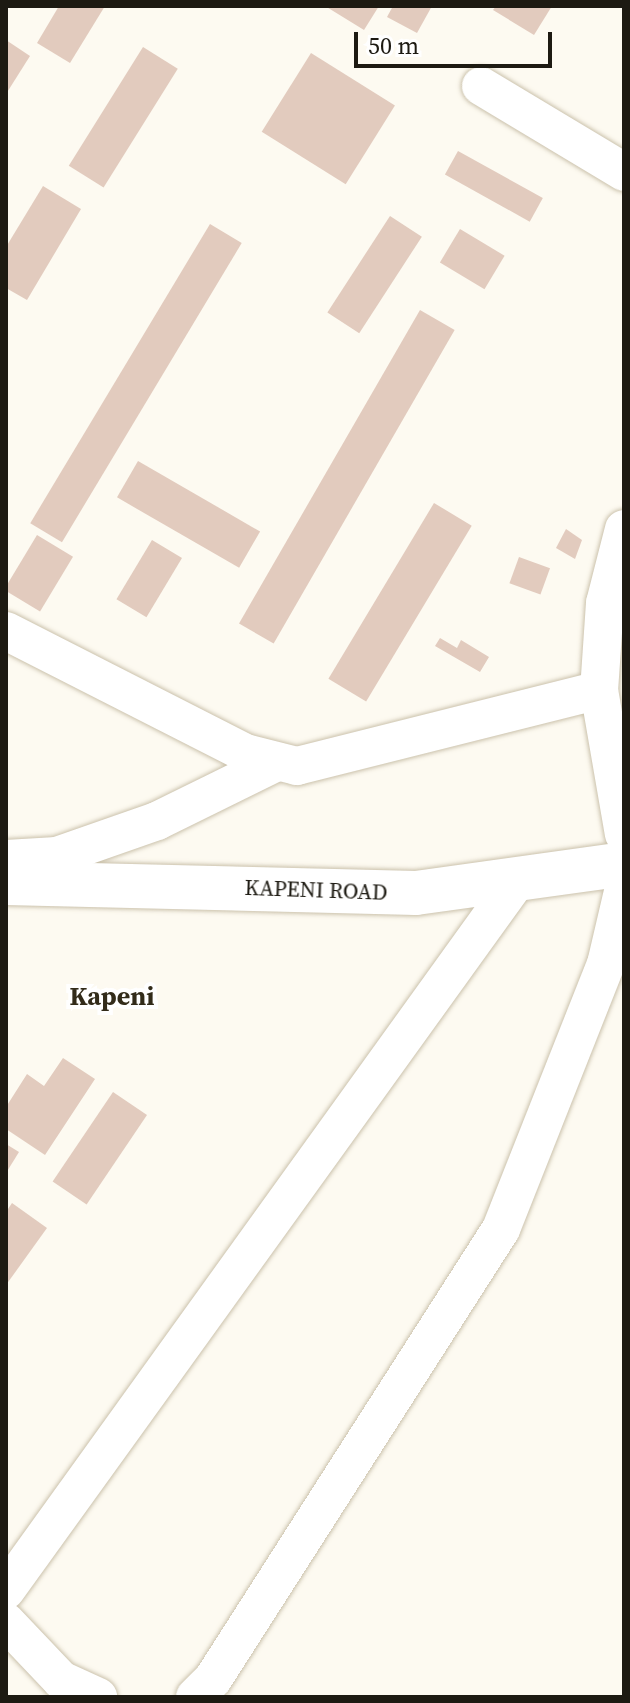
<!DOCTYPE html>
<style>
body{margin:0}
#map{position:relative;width:630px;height:1703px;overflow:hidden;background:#fdfaf1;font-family:"Source Serif 4",serif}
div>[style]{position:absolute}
.building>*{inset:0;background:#e2cbbe;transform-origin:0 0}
.roads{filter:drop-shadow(0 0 2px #cbc2ac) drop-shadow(0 0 2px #cbc2ac)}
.minor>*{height:38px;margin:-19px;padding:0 19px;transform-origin:19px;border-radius:19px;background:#fff}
.major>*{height:44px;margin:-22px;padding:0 22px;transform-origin:22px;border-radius:22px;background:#fff}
span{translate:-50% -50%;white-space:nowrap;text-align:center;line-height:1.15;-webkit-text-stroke:8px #fff;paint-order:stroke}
.street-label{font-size:22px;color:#1d1a12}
.quarter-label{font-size:26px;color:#322b19;font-weight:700}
.frame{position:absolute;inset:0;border:8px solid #1d1a12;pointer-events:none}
.scale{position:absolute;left:354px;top:32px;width:198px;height:36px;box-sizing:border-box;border:4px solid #1d1a12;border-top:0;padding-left:10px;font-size:24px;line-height:28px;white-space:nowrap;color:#1d1a12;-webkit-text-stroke:6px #fff;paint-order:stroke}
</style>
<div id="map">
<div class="building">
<i style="clip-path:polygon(59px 6px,105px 6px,70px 63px,37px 43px)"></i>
<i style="clip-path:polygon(325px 6px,379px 6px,364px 30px)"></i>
<i style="clip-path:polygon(393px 6px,432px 6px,417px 33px,387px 17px)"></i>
<i style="clip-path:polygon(496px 6px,552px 6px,534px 35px,493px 10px)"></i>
<i style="clip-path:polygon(6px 40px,30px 56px,6px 94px)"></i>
<i style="left:143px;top:47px;width:41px;height:140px;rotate:32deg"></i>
<i style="left:311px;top:53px;width:99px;height:93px;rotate:32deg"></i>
<i style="left:458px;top:151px;width:97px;height:27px;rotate:29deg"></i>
<i style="clip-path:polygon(43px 186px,81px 209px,27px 300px,6px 288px,6px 247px)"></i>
<i style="left:390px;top:216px;width:38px;height:115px;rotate:33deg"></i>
<i style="left:210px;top:224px;width:37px;height:349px;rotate:31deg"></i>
<i style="left:460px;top:229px;width:52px;height:39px;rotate:31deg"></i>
<i style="left:420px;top:310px;width:40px;height:362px;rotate:30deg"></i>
<i style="left:138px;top:461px;width:141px;height:42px;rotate:30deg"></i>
<i style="left:434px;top:503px;width:44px;height:205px;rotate:31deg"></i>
<i style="clip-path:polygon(566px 529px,582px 540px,575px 559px,556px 548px)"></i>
<i style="left:37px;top:535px;width:42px;height:64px;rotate:31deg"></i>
<i style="left:152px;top:540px;width:35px;height:69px;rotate:31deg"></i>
<i style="left:519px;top:557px;width:33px;height:28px;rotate:20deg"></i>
<i style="clip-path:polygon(440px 638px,457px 648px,461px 640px,489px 657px,480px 672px,435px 646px)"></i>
<i style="clip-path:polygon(63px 1058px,95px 1079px,45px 1155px,6px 1129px,6px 1107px,27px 1074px,44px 1086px)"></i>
<i style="left:113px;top:1092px;width:41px;height:108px;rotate:34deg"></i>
<i style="clip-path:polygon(6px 1144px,19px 1152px,6px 1173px)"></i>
<i style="clip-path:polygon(12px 1203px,47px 1228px,6px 1285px,6px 1212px)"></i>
</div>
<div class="roads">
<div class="minor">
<i style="left:481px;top:86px;width:167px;rotate:31deg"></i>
<i style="left:624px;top:529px;width:76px;rotate:104.4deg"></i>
<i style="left:605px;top:603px;width:87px;rotate:93.9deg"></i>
<i style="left:599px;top:690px;width:146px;rotate:80.2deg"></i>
<i style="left:6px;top:631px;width:268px;rotate:27deg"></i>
<i style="left:245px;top:753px;width:54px;rotate:14deg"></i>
<i style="left:297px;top:766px;width:311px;rotate:-14.1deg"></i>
<i style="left:6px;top:859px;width:51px;rotate:-3.4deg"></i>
<i style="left:57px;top:856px;width:106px;rotate:-19.3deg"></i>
<i style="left:157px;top:821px;width:131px;rotate:-26.2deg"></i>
<i style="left:6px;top:1590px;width:876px;rotate:-54.24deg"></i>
<i style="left:6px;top:1622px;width:80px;rotate:46.5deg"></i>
<i style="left:61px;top:1680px;width:41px;rotate:24.7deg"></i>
<i style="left:195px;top:1697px;width:25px;rotate:-45deg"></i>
<i style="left:213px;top:1679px;width:534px;rotate:-57.38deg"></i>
<i style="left:501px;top:1229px;width:285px;rotate:-68.4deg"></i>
<i style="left:606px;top:964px;width:79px;rotate:-76.8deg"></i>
</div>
<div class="major">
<i style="left:6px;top:883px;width:410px;rotate:1.4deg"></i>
<i style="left:416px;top:893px;width:210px;rotate:-7.9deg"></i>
</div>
</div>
<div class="street-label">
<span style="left:316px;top:890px;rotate:2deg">KAPENI ROAD</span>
</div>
<div class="quarter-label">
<span style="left:112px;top:997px">Kapeni</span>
</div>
<div class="frame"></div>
<div class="scale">50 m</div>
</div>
